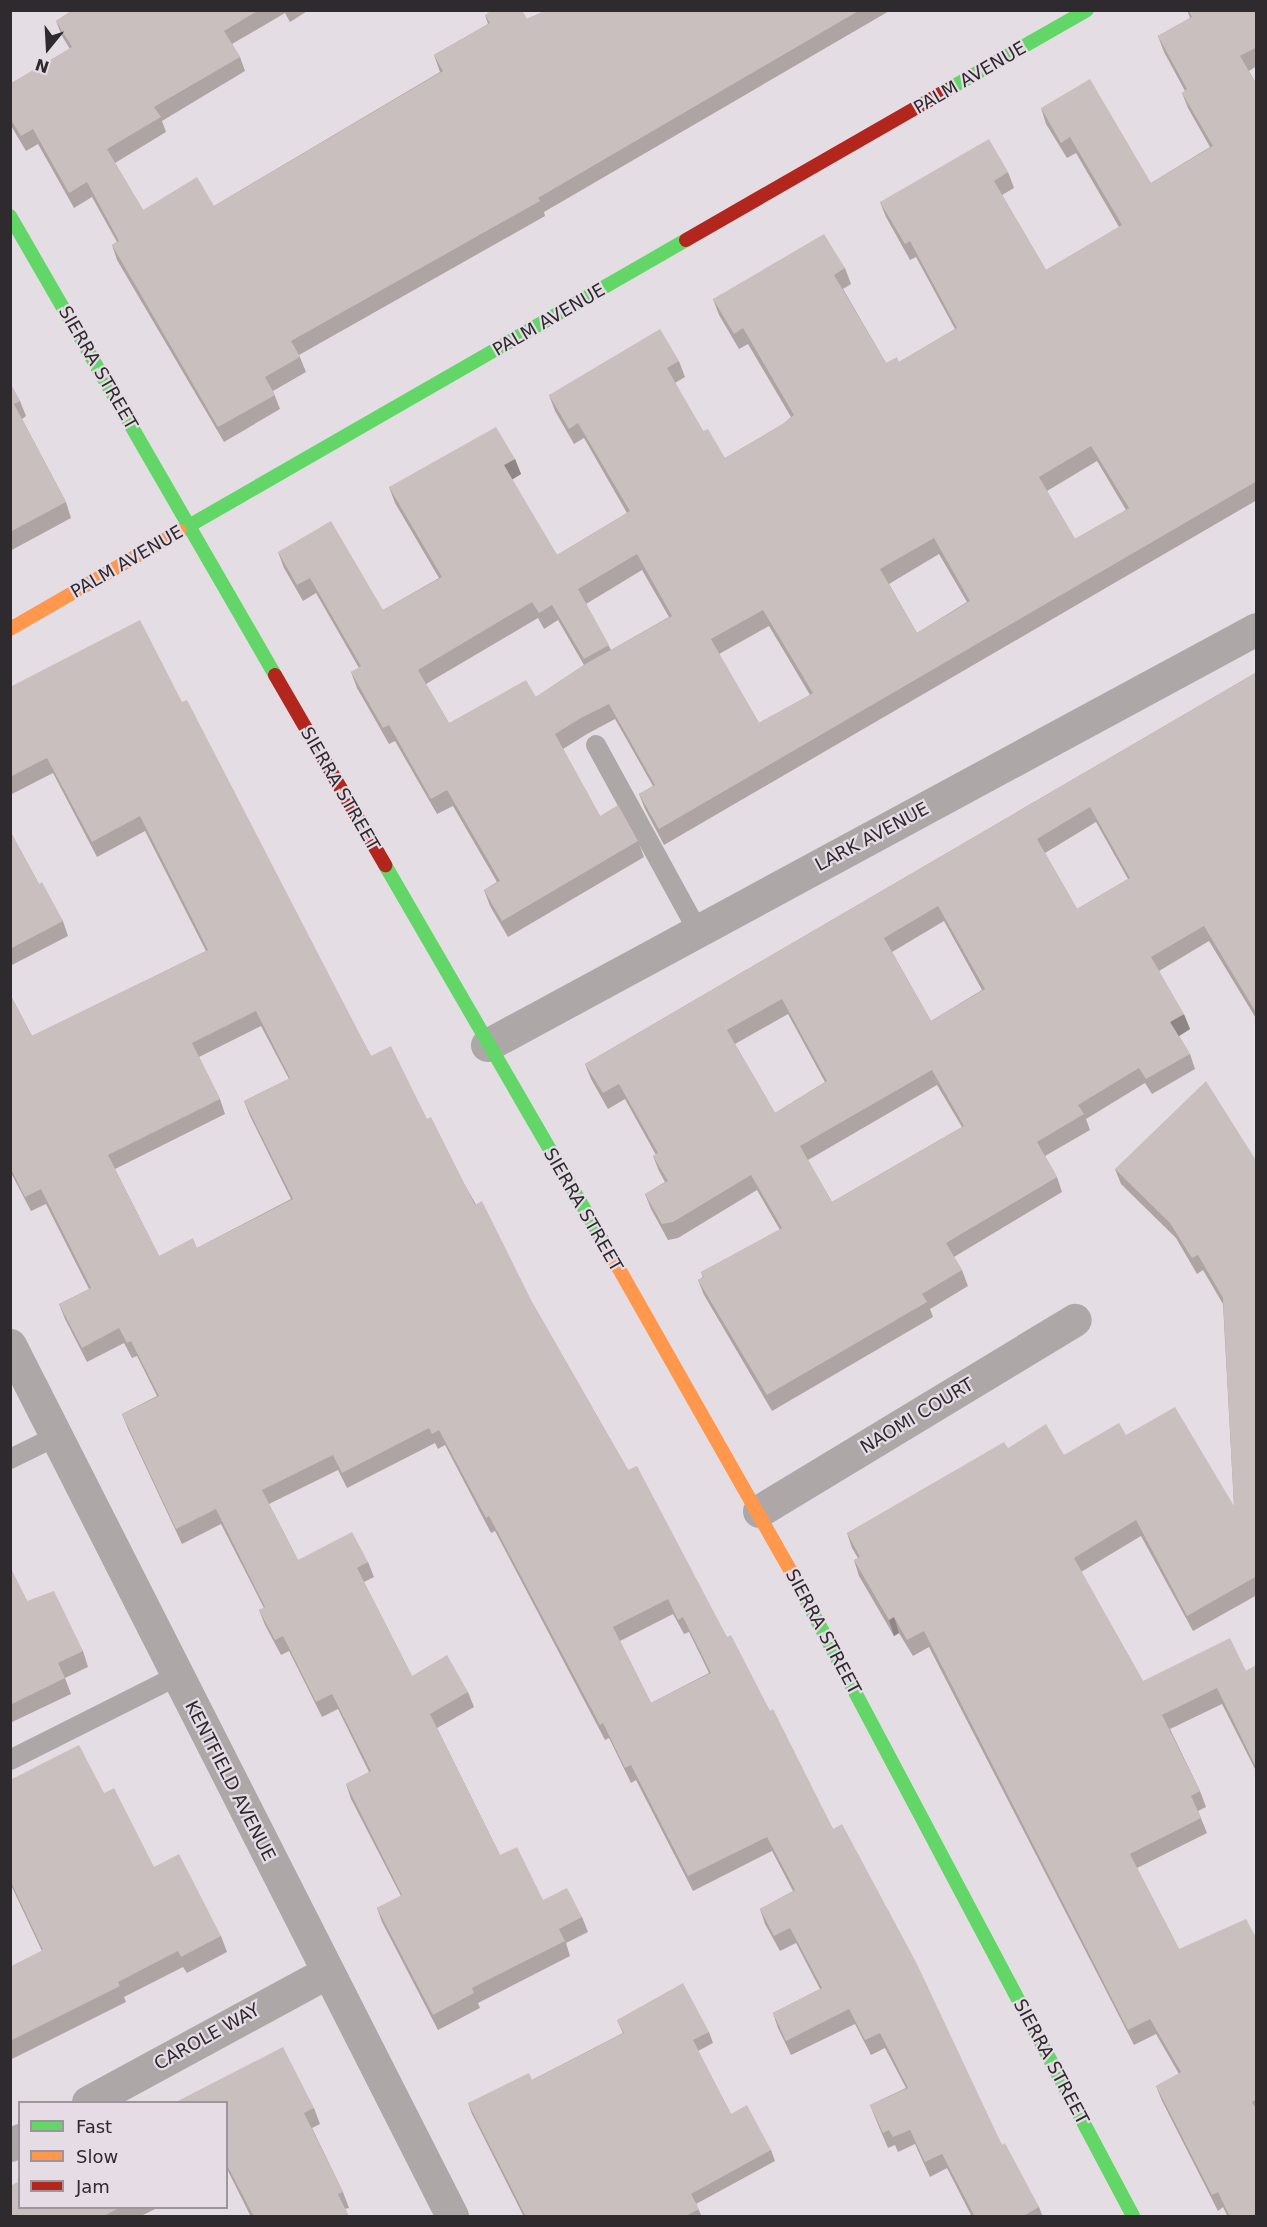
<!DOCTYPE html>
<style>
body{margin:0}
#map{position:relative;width:1267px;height:2227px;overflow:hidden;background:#e4dee4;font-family:"DejaVu Sans",sans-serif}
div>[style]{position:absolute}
.lane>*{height:20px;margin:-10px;padding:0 10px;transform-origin:10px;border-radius:10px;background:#aea7a8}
.street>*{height:33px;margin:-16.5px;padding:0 16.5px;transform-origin:16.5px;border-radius:16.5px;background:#aea7a8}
.fast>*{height:14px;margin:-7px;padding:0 7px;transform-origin:7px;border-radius:7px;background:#63d668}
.slow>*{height:14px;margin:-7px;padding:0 7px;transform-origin:7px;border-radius:7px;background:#ff974d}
.jam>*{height:14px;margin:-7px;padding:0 7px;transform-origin:7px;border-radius:7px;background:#b3261e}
.wall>*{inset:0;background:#ada4a3}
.shaded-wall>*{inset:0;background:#8d8685}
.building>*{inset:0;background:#c9bfbe}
span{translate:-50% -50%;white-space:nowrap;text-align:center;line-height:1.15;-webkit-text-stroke:4.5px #e6dce6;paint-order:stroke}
.street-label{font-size:18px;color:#2e2a2e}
.frame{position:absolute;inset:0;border:12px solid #2e2a2e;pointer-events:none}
.legend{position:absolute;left:18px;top:2101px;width:210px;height:108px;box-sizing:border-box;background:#e6dce6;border:2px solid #9c959c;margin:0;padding:8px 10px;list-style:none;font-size:18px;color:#2e2a2e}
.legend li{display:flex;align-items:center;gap:12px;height:30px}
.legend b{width:30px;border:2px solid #9c959c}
.north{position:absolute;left:18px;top:18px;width:60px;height:60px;-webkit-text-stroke:4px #e6dce6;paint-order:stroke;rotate:198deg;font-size:16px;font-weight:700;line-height:24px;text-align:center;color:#2e2a2e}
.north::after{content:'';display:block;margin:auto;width:21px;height:27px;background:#2e2a2e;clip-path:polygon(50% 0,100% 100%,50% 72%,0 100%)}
</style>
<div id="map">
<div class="lane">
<i style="left:596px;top:745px;width:212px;rotate:61.3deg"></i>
<i style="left:10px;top:1459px;width:52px;rotate:-26.1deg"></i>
<i style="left:10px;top:1760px;width:187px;rotate:-26.7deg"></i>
</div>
<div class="street">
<i style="left:487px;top:1045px;width:874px;rotate:-28.41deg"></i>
<i style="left:10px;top:1345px;width:977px;rotate:63.09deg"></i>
<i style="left:759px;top:1511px;width:369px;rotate:-31.2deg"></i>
<i style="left:88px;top:2102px;width:272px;rotate:-28.5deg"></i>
<i style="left:10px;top:2145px;width:11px;rotate:-27deg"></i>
</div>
<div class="fast">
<i style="left:947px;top:90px;width:161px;rotate:-29.7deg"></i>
<i style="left:10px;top:216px;width:530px;rotate:60deg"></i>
<i style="left:180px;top:531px;width:584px;rotate:-29.9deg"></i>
<i style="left:385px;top:865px;width:449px;rotate:59.9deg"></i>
<i style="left:795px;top:1579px;width:721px;rotate:62.05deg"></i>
</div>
<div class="slow">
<i style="left:10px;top:629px;width:196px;rotate:-30deg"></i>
<i style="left:610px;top:1253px;width:375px;rotate:60.4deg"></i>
</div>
<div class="jam">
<i style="left:686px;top:240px;width:301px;rotate:-29.9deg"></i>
<i style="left:275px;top:675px;width:220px;rotate:59.9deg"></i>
</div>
<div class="wall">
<i style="clip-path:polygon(73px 10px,309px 10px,290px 22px,285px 13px,232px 44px,240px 57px,245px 71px,162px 121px,166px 132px,115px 163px,143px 210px,214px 206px,440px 72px,434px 55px,488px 24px,485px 15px,527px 19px,547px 10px,891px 10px,544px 212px,545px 216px,299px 355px,306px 372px,273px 391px,280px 409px,224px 442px,117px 260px,112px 245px,117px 242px,92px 197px,74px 208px,38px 144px,26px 151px,10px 124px,10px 84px,70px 49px,62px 36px,56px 21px)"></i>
<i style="clip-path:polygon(evenodd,1187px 10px,1257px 10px,1257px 66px,1249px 71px,1257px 85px,1257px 500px,664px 845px,645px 809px,639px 794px,653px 786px,615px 719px,587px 734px,563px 749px,600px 816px,638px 841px,644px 857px,508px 937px,490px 906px,484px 890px,497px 882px,453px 806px,437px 814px,395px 741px,389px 744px,357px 688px,351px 672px,359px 668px,316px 593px,303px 601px,284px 568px,278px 552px,383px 610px,439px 578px,395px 503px,389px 487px,515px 459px,521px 474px,512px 480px,557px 555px,627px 513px,584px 438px,574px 444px,555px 411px,549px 395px,679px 361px,685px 377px,675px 383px,703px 431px,725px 458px,783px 424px,791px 417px,748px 344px,739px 349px,719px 315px,713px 299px,845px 268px,851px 284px,843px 289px,886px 363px,899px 362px,955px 329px,916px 257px,910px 260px,886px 217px,880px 202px,1008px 172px,1014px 188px,1002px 195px,1046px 270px,1119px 227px,1076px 153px,1067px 158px,1046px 124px,1041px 108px,1151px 183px,1210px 147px,1188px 108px,1182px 93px,1185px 91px,1164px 52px,1158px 36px,1190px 18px,1187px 10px,1097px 461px,1126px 510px,1075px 539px,1047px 491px,1097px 461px,1187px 10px,939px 554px,967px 602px,917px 633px,889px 584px,939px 554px,1187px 10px,642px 570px,669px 617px,611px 650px,586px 604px,642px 570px,1187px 10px,538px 618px,544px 629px,558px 620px,584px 665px,536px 697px,449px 723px,426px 684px,538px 618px,1187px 10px,769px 626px,810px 695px,759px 723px,719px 654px,769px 626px)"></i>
<i style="clip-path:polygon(10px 383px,20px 401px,26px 416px,22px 419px,66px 502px,71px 518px,10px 551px)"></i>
<i style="clip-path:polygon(evenodd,1257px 672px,1257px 1020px,1209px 941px,1159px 971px,1190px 1029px,1179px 1036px,1190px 1054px,1195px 1069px,1152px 1094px,1145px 1083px,1086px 1119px,1090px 1130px,1045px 1156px,1057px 1177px,1062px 1192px,954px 1257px,962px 1270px,968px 1286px,930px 1309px,933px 1317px,772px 1411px,704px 1295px,698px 1280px,703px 1277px,701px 1272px,780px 1230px,757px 1190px,678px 1238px,668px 1240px,651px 1209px,645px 1194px,665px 1182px,659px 1171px,653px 1156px,656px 1155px,625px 1099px,608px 1109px,591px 1079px,585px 1064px,1257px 672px,1096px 822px,1128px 879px,1077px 909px,1045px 853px,1096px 822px,1257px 672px,944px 921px,982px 990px,931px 1021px,892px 952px,944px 921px,1257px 672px,788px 1014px,825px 1082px,775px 1113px,735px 1044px,788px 1014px,1257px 672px,937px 1085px,962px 1127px,832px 1202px,808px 1160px,937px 1085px)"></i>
<i style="clip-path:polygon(evenodd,10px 687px,182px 702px,371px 1056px,427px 1119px,628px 1470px,727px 1637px,770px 1711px,1002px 2145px,1039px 2207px,1043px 2217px,972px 2217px,947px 2168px,930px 2177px,915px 2144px,898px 2152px,895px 2145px,888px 2148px,876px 2120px,870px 2105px,906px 2088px,885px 2048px,871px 2055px,855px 2024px,791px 2055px,778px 2028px,773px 2013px,820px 1989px,796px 1943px,780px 1951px,765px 1924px,760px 1909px,793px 1891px,772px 1851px,693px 1891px,636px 1780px,631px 1783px,609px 1738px,605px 1740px,495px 1531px,491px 1533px,445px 1445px,438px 1449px,435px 1443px,347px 1488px,338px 1470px,269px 1504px,298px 1560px,368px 1562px,374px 1577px,364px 1582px,412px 1676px,468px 1692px,474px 1707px,437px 1728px,500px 1855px,543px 1900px,582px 1917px,588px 1932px,566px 1943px,570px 1956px,478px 2003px,480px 2008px,438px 2030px,382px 1922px,377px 1908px,401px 1896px,351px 1799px,346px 1784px,369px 1772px,338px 1709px,322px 1717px,289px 1651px,281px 1655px,265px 1625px,259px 1610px,264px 1608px,221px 1524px,182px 1544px,128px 1429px,122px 1414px,157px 1396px,137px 1356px,132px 1358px,124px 1343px,87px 1362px,65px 1319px,59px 1304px,89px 1289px,46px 1204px,31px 1211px,10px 1171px,10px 994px,32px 1036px,206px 951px,145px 831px,97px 857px,53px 773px,10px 795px,10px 687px,261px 1026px,289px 1079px,244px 1101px,250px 1116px,291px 1199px,197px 1248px,159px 1256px,115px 1169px,225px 1114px,220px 1099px,199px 1057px,261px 1026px,10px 687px,673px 1614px,684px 1634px,689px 1632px,709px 1673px,651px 1703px,620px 1641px,673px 1614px)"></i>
<i style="clip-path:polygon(10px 831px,39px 884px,63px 921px,68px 936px,10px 966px)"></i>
<i style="clip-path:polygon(1257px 1162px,1257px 1595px,1193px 1631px,1141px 1536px,1081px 1572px,1143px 1681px,1246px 1671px,1257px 1665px,1257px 1773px,1222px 1704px,1170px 1729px,1200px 1791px,1206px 1807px,1198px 1811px,1207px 1833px,1137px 1868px,1179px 1949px,1257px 1939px,1257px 2217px,1228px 2217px,1223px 2207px,1218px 2211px,1162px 2101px,1156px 2086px,1179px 2074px,1156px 2034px,1134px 2045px,929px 1647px,913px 1656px,899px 1633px,894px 1636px,859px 1576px,854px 1560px,858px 1558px,852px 1548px,847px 1533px,1008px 1448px,1064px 1455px,1126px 1435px,1234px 1506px,1223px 1304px,1203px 1270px,1197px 1274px,1176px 1238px,1121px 1184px,1115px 1169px)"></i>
<i style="clip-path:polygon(10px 1567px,27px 1601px,83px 1651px,88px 1667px,65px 1678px,71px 1694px,10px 1723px)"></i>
<i style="clip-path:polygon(10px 1780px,104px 1793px,154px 1867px,221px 1936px,227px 1952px,187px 1973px,183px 1967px,124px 1997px,126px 2002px,10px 2060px,10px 1967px,42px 1951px,10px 1883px)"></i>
<i style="clip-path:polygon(617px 2020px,709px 2032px,713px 2043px,698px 2051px,731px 2114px,771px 2150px,775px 2161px,696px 2204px,702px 2217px,524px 2217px,472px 2114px,468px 2103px,532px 2080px,623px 2033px)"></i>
<i style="clip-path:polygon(226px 2103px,314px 2108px,320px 2124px,312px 2128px,343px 2192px,349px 2208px,345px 2209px,349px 2217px,251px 2217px,228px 2171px,226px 2172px)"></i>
<i style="clip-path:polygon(20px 2208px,157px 2208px,139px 2217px,10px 2217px)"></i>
</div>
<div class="shaded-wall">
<i style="clip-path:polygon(515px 459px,521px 474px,509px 481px,504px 465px)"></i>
<i style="clip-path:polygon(1184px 1014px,1190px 1029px,1176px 1038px,1170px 1022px)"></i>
<i style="clip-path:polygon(894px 1617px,899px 1633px,894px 1636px,889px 1620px)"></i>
</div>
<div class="building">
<i style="clip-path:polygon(73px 10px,259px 10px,224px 31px,240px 57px,154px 107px,161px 117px,107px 149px,143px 210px,197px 177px,214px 206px,443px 71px,434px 55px,490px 23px,485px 15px,492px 10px,522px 10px,527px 19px,547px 10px,860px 10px,538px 198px,540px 201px,291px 341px,300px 357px,265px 377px,275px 395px,218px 427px,112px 245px,119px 241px,87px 182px,69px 193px,33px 129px,21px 136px,10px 118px,10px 84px,72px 47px,56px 21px)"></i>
<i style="clip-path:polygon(evenodd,1188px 10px,1257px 10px,1257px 47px,1240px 56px,1257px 85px,1257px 481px,659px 829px,639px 794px,655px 785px,609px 704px,581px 718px,555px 734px,600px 816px,618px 805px,638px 841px,502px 921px,484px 890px,500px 881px,447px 790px,431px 799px,389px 725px,383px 728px,351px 672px,361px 666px,310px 578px,297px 585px,278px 552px,331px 521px,383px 610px,442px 577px,389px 487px,496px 427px,515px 459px,504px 465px,557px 555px,630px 511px,578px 423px,569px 429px,549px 395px,660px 329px,679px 361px,667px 368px,703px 431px,708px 429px,725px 458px,783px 424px,794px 415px,743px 328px,734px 334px,713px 299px,824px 234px,845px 268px,834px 275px,886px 363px,897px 357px,899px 362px,957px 328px,910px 241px,905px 244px,880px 202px,989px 139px,1008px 172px,994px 181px,1046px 270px,1122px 225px,1070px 137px,1061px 143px,1041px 108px,1090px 79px,1151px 183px,1213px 146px,1182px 93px,1187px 89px,1158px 36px,1192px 17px,1188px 10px,1091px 446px,1129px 508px,1075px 539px,1039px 477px,1091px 446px,1188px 10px,934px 538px,970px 601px,917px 633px,880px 569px,934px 538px,1188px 10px,637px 554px,672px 616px,587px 663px,536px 697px,526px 680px,449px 723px,418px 670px,532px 602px,539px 613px,552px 605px,584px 659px,609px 645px,578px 589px,637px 554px,1188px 10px,763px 610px,813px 693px,759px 723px,711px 639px,763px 610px)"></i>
<i style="clip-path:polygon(10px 383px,20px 401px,14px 404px,66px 502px,10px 532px)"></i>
<i style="clip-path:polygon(evenodd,140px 620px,182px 702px,187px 700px,371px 1056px,391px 1046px,427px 1119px,431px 1117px,475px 1205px,482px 1201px,532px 1302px,628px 1470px,637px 1466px,727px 1637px,731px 1635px,770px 1711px,773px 1709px,833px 1829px,842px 1824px,917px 1964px,1002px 2145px,1005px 2143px,1039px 2207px,1022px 2217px,975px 2217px,942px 2154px,925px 2162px,910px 2130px,893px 2137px,889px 2130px,883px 2133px,870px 2105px,908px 2088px,880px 2033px,865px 2040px,849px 2009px,786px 2041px,773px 2013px,822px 1988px,790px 1928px,774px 1936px,760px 1909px,795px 1890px,767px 1837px,688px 1876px,631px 1765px,625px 1768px,603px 1723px,600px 1725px,489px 1516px,486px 1518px,439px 1430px,432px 1434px,429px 1428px,342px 1473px,333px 1455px,262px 1490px,298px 1560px,352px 1532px,368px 1562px,357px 1568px,412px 1676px,447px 1655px,468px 1692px,430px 1714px,500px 1855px,517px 1847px,543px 1900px,567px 1888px,582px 1917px,559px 1929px,565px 1941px,472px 1988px,474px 1993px,433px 2015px,377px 1908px,402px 1895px,346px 1784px,371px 1771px,332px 1694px,316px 1702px,283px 1636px,275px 1640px,259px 1610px,265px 1607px,216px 1509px,176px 1529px,122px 1414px,159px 1396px,131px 1341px,127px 1343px,119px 1328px,82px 1348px,59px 1304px,91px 1288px,41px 1189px,25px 1197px,10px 1167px,10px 994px,32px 1036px,208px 950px,140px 816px,92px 842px,47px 758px,10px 777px,10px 687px,140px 620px,256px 1011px,290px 1078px,244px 1101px,293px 1199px,197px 1248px,193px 1238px,159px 1256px,108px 1155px,220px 1099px,192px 1043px,256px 1011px,140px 620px,668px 1599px,678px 1620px,683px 1617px,711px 1673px,651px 1703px,613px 1627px,668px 1599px)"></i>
<i style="clip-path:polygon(evenodd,1257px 672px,1257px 1014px,1204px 926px,1151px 957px,1184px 1014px,1170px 1022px,1190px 1054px,1146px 1079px,1139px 1068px,1078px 1105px,1084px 1114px,1037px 1142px,1057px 1177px,946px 1243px,962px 1270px,922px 1294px,927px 1302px,767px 1395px,698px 1280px,704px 1277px,701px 1272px,782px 1228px,751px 1175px,673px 1222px,662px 1224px,645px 1194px,668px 1181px,653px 1156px,658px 1153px,619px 1084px,603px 1093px,585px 1064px,1257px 672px,1090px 807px,1130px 878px,1077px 909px,1037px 839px,1090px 807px,1257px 672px,938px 906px,985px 989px,931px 1021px,884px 938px,938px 906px,1257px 672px,782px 999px,827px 1081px,775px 1113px,727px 1030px,782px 999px,1257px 672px,932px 1070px,964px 1126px,832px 1202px,800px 1146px,932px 1070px)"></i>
<i style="clip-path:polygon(10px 831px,39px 884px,42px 882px,63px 921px,10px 949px)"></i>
<i style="clip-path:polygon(1206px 1081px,1257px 1162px,1257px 1576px,1187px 1616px,1136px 1520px,1074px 1558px,1143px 1681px,1230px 1638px,1246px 1671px,1257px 1665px,1257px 1769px,1217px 1688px,1162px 1715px,1200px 1791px,1191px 1796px,1201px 1818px,1130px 1854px,1179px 1949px,1246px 1919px,1257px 1939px,1257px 2099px,1252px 2102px,1257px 2110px,1257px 2217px,1230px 2217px,1218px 2192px,1212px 2195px,1156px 2086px,1181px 2072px,1150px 2019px,1128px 2030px,924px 1631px,907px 1640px,894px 1617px,889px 1620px,854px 1560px,860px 1557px,847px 1533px,1004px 1442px,1008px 1448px,1046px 1424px,1064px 1455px,1119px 1423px,1126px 1435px,1175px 1407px,1234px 1506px,1223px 1298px,1198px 1255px,1192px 1258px,1170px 1223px,1115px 1169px)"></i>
<i style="clip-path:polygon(10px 1567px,27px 1601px,54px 1591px,83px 1651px,58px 1663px,65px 1678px,10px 1705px)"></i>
<i style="clip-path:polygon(79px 1745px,104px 1793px,114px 1788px,154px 1867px,179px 1854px,221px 1936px,181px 1957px,178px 1951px,118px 1982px,120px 1986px,10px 2041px,10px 1967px,43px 1950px,10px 1880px,10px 1780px)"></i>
<i style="clip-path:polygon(683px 1983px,709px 2032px,693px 2040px,731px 2114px,747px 2105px,771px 2150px,691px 2194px,699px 2209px,684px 2217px,526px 2217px,468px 2103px,529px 2073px,532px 2080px,624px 2033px,617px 2020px)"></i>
<i style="clip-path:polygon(283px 2047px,314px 2108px,304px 2113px,343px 2192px,338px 2194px,349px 2217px,254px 2217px,226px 2163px,226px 2103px,174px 2103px)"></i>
<i style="clip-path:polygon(20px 2181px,20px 2208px,119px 2208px,102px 2217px,10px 2217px,10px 2186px)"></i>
</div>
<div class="street-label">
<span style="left:970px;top:78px;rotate:-30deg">PALM AVENUE</span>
<span style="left:549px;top:320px;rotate:-30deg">PALM AVENUE</span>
<span style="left:98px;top:368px;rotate:60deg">SIERRA STREET</span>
<span style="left:127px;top:562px;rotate:-30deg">PALM AVENUE</span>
<span style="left:340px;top:789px;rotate:60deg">SIERRA STREET</span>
<span style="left:872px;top:837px;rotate:-28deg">LARK AVENUE</span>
<span style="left:583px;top:1210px;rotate:60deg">SIERRA STREET</span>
<span style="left:917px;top:1416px;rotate:-31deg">NAOMI COURT</span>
<span style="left:823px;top:1632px;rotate:62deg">SIERRA STREET</span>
<span style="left:230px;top:1781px;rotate:63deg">KENTFIELD AVENUE</span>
<span style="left:207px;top:2037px;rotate:-29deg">CAROLE WAY</span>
<span style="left:1051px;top:2062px;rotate:62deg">SIERRA STREET</span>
</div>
<div class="frame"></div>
<ul class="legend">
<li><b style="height:8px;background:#63d668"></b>Fast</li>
<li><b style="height:8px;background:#ff974d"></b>Slow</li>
<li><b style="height:8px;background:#b3261e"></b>Jam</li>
</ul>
<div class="north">N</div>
</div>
